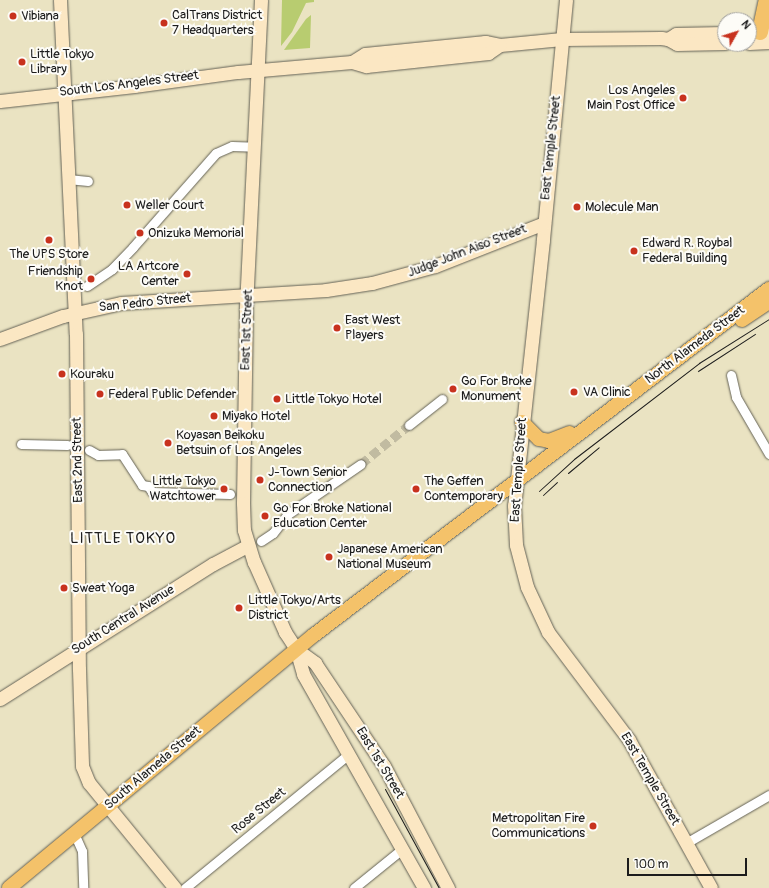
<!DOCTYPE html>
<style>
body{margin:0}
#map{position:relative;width:769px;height:888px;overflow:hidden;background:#eae3c2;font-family:Pangolin,sans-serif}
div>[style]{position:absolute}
.green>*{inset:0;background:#b8cc70}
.street-tunnel>*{height:9px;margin-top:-4.5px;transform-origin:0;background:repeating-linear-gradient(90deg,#c1bba1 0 9px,transparent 0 13.5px)}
.roads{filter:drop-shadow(0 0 1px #646256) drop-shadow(0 0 1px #646256)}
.street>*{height:9px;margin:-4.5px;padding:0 4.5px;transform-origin:4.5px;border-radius:4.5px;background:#fff}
.secondary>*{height:13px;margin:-6.5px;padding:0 6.5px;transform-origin:6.5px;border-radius:6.5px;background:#fbe7c3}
.primary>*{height:14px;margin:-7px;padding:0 7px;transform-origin:7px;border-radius:7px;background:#f4c26a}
.highway>*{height:16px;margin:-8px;padding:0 8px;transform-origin:8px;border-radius:8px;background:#f4c26a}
.tram>*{height:1px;margin:-0.5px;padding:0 0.5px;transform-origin:0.5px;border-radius:0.5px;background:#1c1c1c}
.dots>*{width:11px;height:11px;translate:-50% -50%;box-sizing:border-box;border:2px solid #fdfcf7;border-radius:50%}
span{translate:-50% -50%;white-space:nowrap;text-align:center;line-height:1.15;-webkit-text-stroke:4px #fdfcf7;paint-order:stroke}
.poi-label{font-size:13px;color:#1c1c1c}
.left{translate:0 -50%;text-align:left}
.right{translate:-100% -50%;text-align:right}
.street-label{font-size:13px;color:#1c1c1c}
.quarter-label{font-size:15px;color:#1c1c1c;letter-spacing:1px}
.north{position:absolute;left:717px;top:12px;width:40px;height:40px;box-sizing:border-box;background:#fdfcf7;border:1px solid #a3a29f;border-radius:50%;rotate:51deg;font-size:11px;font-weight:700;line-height:16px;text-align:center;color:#1c1c1c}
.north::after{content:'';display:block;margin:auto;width:14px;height:18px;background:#c8321e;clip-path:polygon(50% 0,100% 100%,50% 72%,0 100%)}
.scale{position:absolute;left:627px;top:858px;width:120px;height:18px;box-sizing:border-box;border:2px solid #1c1c1c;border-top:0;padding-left:5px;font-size:12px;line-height:14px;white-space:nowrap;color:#1c1c1c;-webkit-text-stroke:3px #fdfcf7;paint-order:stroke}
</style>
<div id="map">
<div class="green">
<i style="clip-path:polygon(282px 0,314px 0,314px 2px,306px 3px,292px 32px,281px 46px)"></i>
<i style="clip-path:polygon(311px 15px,310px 48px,284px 50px,306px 19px)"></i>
</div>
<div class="street-tunnel">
<i style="left:361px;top:464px;width:62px;rotate:-39.1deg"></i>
</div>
<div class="roads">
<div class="street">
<i style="left:68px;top:179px;width:20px;rotate:6deg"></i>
<i style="left:87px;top:286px;width:30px;rotate:-34deg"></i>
<i style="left:112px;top:269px;width:30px;rotate:-46deg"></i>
<i style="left:133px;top:247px;width:125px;rotate:-48.6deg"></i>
<i style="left:216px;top:153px;width:17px;rotate:-24deg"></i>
<i style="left:232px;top:146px;width:23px;rotate:2deg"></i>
<i style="left:731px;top:375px;width:23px;rotate:77deg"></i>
<i style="left:736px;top:397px;width:66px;rotate:59.9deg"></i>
<i style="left:409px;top:425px;width:42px;rotate:-38.2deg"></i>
<i style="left:21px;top:444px;width:46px;rotate:1.2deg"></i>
<i style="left:89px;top:450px;width:10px;rotate:29deg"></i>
<i style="left:98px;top:455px;width:24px;rotate:-2deg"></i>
<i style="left:122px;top:454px;width:37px;rotate:57deg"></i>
<i style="left:142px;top:485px;width:6px;rotate:9deg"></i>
<i style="left:148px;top:486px;width:7px;rotate:56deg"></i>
<i style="left:152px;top:492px;width:78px;rotate:1.5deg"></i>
<i style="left:261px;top:541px;width:14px;rotate:-34deg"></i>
<i style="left:273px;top:533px;width:24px;rotate:-52deg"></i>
<i style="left:288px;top:514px;width:88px;rotate:-34.4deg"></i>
<i style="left:74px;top:833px;width:20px;rotate:66deg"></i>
<i style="left:82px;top:851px;width:37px;rotate:88deg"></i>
<i style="left:686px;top:843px;width:96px;rotate:-30deg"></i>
<i style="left:185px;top:888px;width:212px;rotate:-39.3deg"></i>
<i style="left:354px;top:888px;width:62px;rotate:-39.1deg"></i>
</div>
<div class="secondary">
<i style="left:60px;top:0;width:334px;rotate:87.3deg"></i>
<i style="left:76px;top:334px;width:335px;rotate:89.5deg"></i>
<i style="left:79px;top:669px;width:97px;rotate:88.2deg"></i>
<i style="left:82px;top:766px;width:18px;rotate:68deg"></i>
<i style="left:89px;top:783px;width:136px;rotate:50.7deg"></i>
<i style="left:261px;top:0;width:311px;rotate:92.8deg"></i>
<i style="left:246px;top:311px;width:192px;rotate:90.9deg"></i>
<i style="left:243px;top:503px;width:27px;rotate:88deg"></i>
<i style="left:244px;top:530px;width:34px;rotate:73deg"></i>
<i style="left:254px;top:562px;width:77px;rotate:66.1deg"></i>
<i style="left:285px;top:632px;width:20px;rotate:57deg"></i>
<i style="left:296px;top:649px;width:26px;rotate:74deg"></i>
<i style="left:303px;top:674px;width:246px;rotate:60.5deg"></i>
<i style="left:566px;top:0;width:241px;rotate:95.5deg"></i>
<i style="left:543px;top:240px;width:267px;rotate:96.2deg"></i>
<i style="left:514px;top:505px;width:40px;rotate:87.1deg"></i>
<i style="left:516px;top:545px;width:43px;rotate:75.3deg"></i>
<i style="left:527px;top:587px;width:50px;rotate:65deg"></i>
<i style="left:548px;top:632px;width:135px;rotate:53.1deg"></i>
<i style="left:629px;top:740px;width:169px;rotate:61deg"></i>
<i style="left:749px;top:33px;width:20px;rotate:-3deg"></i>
<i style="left:668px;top:39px;width:9px;rotate:-32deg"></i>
<i style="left:676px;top:34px;width:49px;rotate:-1.2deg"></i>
<i style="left:749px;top:43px;width:20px;rotate:-3deg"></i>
<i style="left:352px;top:62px;width:15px;rotate:-32deg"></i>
<i style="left:365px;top:54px;width:121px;rotate:-5.7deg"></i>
<i style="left:485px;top:42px;width:15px;rotate:11deg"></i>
<i style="left:500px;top:45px;width:62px;rotate:-5.5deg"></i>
<i style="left:562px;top:39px;width:99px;rotate:-0.6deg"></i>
<i style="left:661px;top:38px;width:7px;rotate:8deg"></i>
<i style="left:668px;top:39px;width:10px;rotate:29deg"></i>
<i style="left:677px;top:44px;width:48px;rotate:-1.2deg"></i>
<i style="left:0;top:101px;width:135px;rotate:-6.4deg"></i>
<i style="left:134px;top:86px;width:105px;rotate:-7.7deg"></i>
<i style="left:238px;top:72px;width:114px;rotate:-5deg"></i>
<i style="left:352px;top:62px;width:15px;rotate:16deg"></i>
<i style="left:366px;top:66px;width:123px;rotate:-6.1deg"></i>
<i style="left:488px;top:53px;width:14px;rotate:-34deg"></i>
<i style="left:0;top:339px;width:67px;rotate:-20.1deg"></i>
<i style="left:63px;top:316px;width:59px;rotate:-12.6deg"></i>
<i style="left:121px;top:303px;width:205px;rotate:-3.6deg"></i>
<i style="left:326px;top:290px;width:47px;rotate:-8.7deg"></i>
<i style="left:372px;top:283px;width:65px;rotate:-15.1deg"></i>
<i style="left:435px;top:266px;width:117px;rotate:-21.5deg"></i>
<i style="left:296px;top:649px;width:24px;rotate:36deg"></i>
<i style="left:315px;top:663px;width:124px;rotate:56.2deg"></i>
<i style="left:384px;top:766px;width:138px;rotate:62.3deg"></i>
<i style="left:0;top:699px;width:252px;rotate:-32.4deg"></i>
<i style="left:213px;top:564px;width:40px;rotate:-28deg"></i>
</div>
<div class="primary">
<i style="left:742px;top:320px;width:32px;rotate:-34deg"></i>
<i style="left:522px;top:422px;width:24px;rotate:45deg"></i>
<i style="left:539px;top:439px;width:10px;rotate:11deg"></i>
<i style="left:549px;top:441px;width:22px;rotate:-21deg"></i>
<i style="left:9px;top:888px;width:396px;rotate:-39.7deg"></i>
<i style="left:314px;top:635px;width:572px;rotate:-37.25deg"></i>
</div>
<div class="highway">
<i style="left:760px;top:32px;width:33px;rotate:-78deg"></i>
</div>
</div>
<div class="tram">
<i style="left:698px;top:371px;width:68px;rotate:-33deg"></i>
<i style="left:568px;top:473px;width:40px;rotate:-40deg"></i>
<i style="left:539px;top:491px;width:47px;rotate:-42.4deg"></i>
<i style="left:574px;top:459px;width:158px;rotate:-37.5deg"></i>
<i style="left:699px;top:363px;width:83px;rotate:-32.2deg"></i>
<i style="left:543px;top:495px;width:19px;rotate:-43deg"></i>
<i style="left:385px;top:789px;width:113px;rotate:61.4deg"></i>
</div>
<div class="dots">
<i style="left:13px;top:16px;background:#c8321e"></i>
<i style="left:164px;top:23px;background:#c8321e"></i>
<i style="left:22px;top:62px;background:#c8321e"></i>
<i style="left:683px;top:98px;background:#c8321e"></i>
<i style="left:127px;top:205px;background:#c8321e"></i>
<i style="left:577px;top:207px;background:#c8321e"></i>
<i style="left:140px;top:233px;background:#c8321e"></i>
<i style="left:49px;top:240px;background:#c8321e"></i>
<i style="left:634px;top:251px;background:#c8321e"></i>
<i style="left:187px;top:274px;background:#c8321e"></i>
<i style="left:91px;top:279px;background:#c8321e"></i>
<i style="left:337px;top:328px;background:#c8321e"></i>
<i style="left:62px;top:374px;background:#c8321e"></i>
<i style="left:453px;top:389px;background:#c8321e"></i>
<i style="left:574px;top:392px;background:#c8321e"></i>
<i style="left:100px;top:394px;background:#c8321e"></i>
<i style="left:277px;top:399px;background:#c8321e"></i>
<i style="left:214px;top:416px;background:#c8321e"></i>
<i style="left:168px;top:443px;background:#c8321e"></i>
<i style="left:260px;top:480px;background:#c8321e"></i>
<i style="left:224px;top:489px;background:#c8321e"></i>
<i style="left:416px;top:489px;background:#c8321e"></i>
<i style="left:265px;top:516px;background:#c8321e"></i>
<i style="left:329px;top:557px;background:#c8321e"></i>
<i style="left:64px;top:588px;background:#c8321e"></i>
<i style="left:239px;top:608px;background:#c8321e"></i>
<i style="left:593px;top:826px;background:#c8321e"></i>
</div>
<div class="poi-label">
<span class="left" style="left:21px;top:16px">Vibiana</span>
<span class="left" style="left:172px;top:23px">CalTrans District<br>7 Headquarters</span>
<span class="left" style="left:30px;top:62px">Little Tokyo<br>Library</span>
<span class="right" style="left:675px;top:98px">Los Angeles<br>Main Post Office</span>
<span class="left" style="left:135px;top:205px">Weller Court</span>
<span class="left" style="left:585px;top:207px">Molecule Man</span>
<span class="left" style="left:148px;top:233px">Onizuka Memorial</span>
<span class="left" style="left:642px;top:251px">Edward R. Roybal<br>Federal Building</span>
<span style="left:49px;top:254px">The UPS Store</span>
<span class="right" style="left:179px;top:274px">LA Artcore<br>Center</span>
<span class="right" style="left:83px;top:279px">Friendship<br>Knot</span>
<span class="left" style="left:345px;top:328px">East West<br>Players</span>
<span class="left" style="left:70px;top:374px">Kouraku</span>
<span class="left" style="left:461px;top:389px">Go For Broke<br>Monument</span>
<span class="left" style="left:583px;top:392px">VA Clinic</span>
<span class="left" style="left:108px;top:394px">Federal Public Defender</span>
<span class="left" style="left:285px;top:399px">Little Tokyo Hotel</span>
<span class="left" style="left:222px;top:416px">Miyako Hotel</span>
<span class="left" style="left:176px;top:443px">Koyasan Beikoku<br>Betsuin of Los Angeles</span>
<span class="left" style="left:268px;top:480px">J-Town Senior<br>Connection</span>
<span class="right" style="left:216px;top:489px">Little Tokyo<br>Watchtower</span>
<span class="left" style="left:424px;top:489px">The Geffen<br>Contemporary</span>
<span class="left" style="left:273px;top:516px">Go For Broke National<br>Education Center</span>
<span class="left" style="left:337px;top:557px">Japanese American<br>National Museum</span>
<span class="left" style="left:72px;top:588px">Sweat Yoga</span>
<span class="left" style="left:248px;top:608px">Little Tokyo/Arts<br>District</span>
<span class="right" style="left:585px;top:826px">Metropolitan Fire<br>Communications</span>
</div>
<div class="street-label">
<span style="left:129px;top:84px;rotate:-7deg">South Los Angeles Street</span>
<span style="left:551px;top:148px;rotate:-84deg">East Temple Street</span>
<span style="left:467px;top:251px;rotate:-21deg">Judge John Aiso Street</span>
<span style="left:145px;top:303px;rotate:-6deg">San Pedro Street</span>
<span style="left:247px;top:330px;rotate:-88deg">East 1st Street</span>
<span style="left:695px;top:345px;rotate:-37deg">North Alameda Street</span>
<span style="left:78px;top:460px;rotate:-91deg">East 2nd Street</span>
<span style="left:519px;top:470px;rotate:-86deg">East Temple Street</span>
<span style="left:123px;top:620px;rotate:-32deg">South Central Avenue</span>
<span style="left:380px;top:763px;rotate:59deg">East 1st Street</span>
<span style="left:153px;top:768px;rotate:-40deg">South Alameda Street</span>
<span style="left:650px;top:779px;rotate:60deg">East Temple Street</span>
<span style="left:259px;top:811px;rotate:-39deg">Rose Street</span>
</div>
<div class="quarter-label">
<span style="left:123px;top:539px">LITTLE TOKYO</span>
</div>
<div class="north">N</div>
<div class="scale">100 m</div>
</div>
